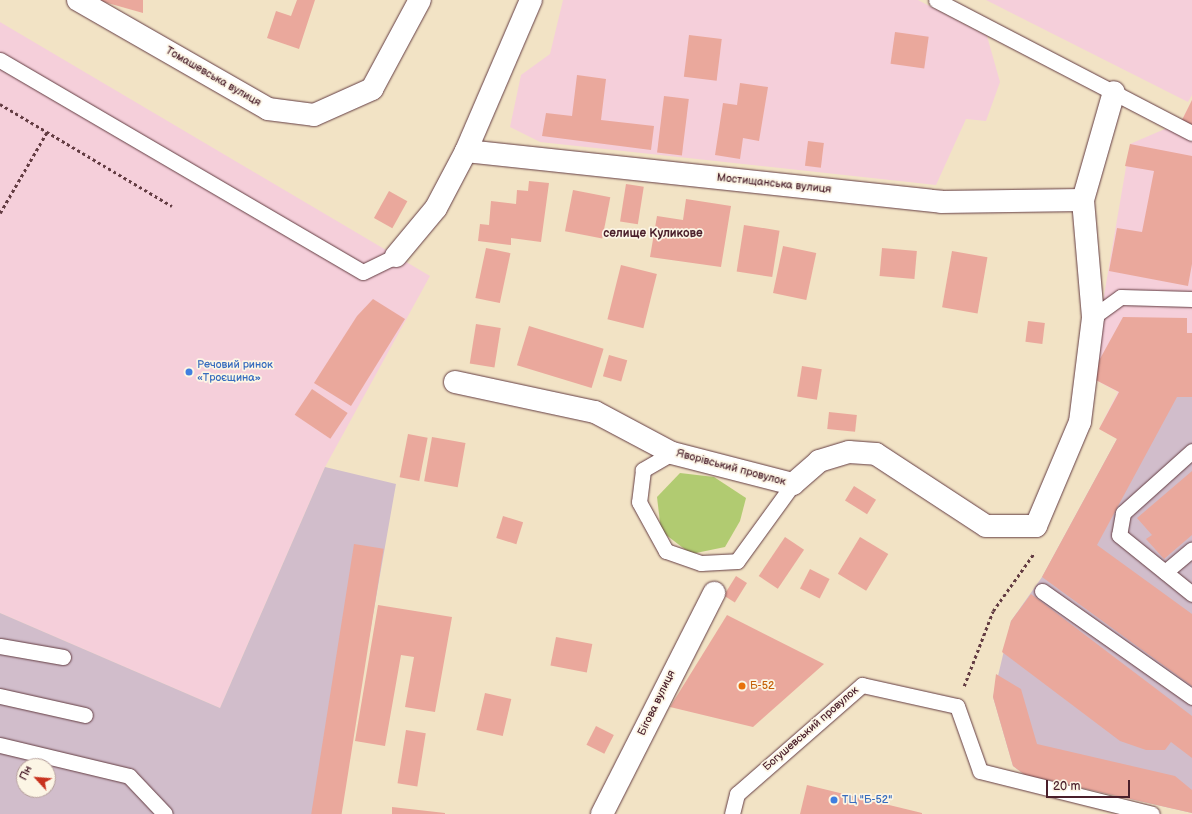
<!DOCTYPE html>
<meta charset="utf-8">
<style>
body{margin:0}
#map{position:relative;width:1192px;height:814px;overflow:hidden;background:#f2e3c5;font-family:"Balsamiq Sans",sans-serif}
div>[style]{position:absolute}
.built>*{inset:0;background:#f5cfda}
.industrial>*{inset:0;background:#d1bdcb}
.green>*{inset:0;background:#b1cb71}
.building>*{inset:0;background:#eaa89c;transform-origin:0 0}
.path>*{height:2.5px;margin-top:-1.25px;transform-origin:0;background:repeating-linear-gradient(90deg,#633c42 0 3px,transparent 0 6px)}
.roads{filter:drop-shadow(0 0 1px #633c42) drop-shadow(0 0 1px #633c42)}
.lane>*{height:15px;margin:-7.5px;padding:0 7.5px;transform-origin:7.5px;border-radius:7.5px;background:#fff}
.street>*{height:22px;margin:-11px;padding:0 11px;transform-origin:11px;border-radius:11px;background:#fff}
.dots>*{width:11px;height:11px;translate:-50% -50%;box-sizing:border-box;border:2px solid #fcf5e5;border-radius:50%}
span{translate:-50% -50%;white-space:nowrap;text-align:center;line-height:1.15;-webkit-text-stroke:3.5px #fcf5e5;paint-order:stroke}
.street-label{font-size:11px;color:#4a1f2b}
.shop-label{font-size:11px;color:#366cbe}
.left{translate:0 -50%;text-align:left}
.food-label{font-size:11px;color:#c56008}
.neighbourhood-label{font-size:12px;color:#4a1f2b;font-weight:700}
.north{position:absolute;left:16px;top:758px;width:40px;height:40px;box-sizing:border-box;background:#fcf5e5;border:1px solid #b59f9b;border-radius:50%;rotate:296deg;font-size:11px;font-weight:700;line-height:16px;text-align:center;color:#4a1f2b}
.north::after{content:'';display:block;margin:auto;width:14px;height:18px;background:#c8321e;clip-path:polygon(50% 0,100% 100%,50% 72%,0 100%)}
.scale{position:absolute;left:1046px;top:780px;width:84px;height:18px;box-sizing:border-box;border:2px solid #4a1f2b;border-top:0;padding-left:5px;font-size:12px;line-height:14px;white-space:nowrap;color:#4a1f2b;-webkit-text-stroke:3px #fcf5e5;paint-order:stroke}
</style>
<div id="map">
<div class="built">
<i style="clip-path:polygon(563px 0,918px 0,987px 36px,1000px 82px,986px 121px,966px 119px,936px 185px,540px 142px,510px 127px,521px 75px,550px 54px)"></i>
<i style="clip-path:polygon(986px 0,1192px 0,1192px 95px,1188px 102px)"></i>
<i style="clip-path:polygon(0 22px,430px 276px,325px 467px,220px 708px,0 613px)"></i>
<i style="clip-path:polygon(1192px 100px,1192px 370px,1099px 429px,1118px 392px,1090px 377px,1130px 144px,1181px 122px)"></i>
</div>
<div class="industrial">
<i style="clip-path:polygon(1192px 370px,1192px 813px,1025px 775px,1013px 766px,993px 697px,1011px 621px,1042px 577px,1117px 439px)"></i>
<i style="clip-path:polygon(evenodd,325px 467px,396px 484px,338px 814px,0 814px,0 613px,220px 708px,325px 467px,24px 766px,48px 766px,48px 790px,24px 790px,24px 766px)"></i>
</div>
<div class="green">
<i style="clip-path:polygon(680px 473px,714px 477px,746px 498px,740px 521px,725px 547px,691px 554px,661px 531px,657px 497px)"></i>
</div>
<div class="building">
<i style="clip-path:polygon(97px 0,143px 0,143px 13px)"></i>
<i style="clip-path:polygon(297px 0,315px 0,299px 49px,267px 38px,276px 11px,291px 16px)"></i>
<i style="left:895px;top:32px;width:34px;height:32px;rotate:8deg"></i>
<i style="left:689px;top:35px;width:33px;height:42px;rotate:7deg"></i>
<i style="clip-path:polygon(577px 75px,606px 79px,601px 120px,654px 126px,651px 150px,542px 136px,546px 113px,572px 116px)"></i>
<i style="clip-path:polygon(740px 83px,768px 87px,759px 141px,743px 138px,740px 159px,715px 155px,723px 103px,737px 105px)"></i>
<i style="left:664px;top:96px;width:25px;height:57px;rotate:7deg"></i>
<i style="clip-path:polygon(1192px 100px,1192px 127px,1181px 122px)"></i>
<i style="left:808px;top:141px;width:16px;height:25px;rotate:7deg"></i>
<i style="clip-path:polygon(1130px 144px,1192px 156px,1192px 264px,1188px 286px,1109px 271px,1117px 228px,1142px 232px,1154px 171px,1125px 166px)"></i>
<i style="clip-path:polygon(529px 181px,549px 183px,541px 242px,511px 238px,511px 245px,478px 241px,480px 224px,489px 225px,491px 201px,516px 204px,517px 190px,528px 191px)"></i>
<i style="left:626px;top:184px;width:18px;height:38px;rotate:9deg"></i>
<i style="left:573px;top:190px;width:38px;height:42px;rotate:11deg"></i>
<i style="left:389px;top:191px;width:21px;height:31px;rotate:29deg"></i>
<i style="clip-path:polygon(686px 199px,731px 206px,721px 267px,650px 257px,657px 216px,683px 220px)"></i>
<i style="left:744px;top:225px;width:36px;height:47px;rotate:9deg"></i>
<i style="left:783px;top:246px;width:34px;height:48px;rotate:12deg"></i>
<i style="left:486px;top:248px;width:25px;height:51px;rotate:12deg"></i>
<i style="left:882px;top:248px;width:35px;height:28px;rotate:5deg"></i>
<i style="left:952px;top:251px;width:36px;height:57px;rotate:10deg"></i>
<i style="left:621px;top:265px;width:37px;height:56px;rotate:14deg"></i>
<i style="clip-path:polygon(373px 299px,405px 319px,351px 406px,314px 383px,357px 316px)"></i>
<i style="clip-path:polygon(1123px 317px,1187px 318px,1187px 333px,1192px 333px,1192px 397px,1177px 397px,1097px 545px,1192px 614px,1192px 686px,1042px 577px,1117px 439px,1099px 429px,1119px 392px,1090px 377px)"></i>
<i style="left:1028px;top:321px;width:17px;height:21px;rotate:7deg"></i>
<i style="left:476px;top:324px;width:25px;height:40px;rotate:9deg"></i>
<i style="left:529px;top:326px;width:78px;height:41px;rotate:17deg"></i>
<i style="left:609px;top:355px;width:19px;height:22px;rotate:16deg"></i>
<i style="left:802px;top:366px;width:20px;height:31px;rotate:9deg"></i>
<i style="left:312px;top:389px;width:43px;height:31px;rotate:34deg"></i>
<i style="left:829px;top:412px;width:28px;height:17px;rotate:6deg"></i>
<i style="left:408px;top:434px;width:20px;height:44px;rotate:11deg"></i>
<i style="left:432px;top:437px;width:34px;height:45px;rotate:10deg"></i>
<i style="clip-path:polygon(1192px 471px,1192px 535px,1164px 559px,1146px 539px,1152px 535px,1137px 518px)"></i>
<i style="left:854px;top:486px;width:26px;height:17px;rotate:32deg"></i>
<i style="left:503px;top:516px;width:21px;height:23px;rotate:17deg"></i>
<i style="left:785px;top:537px;width:23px;height:47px;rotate:34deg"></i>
<i style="left:860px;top:537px;width:33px;height:43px;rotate:31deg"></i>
<i style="left:354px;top:544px;width:30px;height:274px;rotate:9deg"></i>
<i style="left:810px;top:569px;width:22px;height:22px;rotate:27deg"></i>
<i style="left:736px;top:576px;width:13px;height:23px;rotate:32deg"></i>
<i style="clip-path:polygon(1031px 594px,1192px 716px,1192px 758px,1171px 742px,1165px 750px,1146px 750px,1120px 741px,1002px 652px,1011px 621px)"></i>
<i style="clip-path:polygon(378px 605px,452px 617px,435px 712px,405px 707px,414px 657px,401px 655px,385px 746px,355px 741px)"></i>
<i style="clip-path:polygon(727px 615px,824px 664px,753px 727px,670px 707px)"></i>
<i style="left:556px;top:637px;width:37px;height:29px;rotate:11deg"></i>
<i style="clip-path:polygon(996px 674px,1021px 689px,1037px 744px,1175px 776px,1192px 790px,1192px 813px,1025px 775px,1013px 766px,993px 697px)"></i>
<i style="left:485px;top:693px;width:27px;height:38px;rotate:13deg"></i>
<i style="left:596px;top:726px;width:20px;height:21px;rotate:27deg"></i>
<i style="left:406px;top:730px;width:20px;height:54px;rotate:9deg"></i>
<i style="clip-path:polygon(807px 785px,922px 813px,922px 814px,800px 814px)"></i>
<i style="clip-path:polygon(392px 807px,445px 813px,445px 814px,392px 814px)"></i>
</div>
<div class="path">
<i style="left:0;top:104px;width:200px;rotate:30.7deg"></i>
<i style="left:0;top:213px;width:94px;rotate:-59.9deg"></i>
<i style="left:964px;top:686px;width:80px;rotate:-68.9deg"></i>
<i style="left:993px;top:611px;width:72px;rotate:-54.6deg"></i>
</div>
<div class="roads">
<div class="lane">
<i style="left:936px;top:0;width:288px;rotate:27.5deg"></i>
<i style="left:0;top:60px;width:420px;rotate:30.3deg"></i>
<i style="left:363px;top:272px;width:37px;rotate:-26deg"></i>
<i style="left:1093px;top:317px;width:34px;rotate:-36deg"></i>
<i style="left:1121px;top:297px;width:71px;rotate:1.6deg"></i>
<i style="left:1192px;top:451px;width:93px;rotate:138.1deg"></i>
<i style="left:1123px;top:513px;width:22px;rotate:100deg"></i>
<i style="left:1119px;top:535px;width:94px;rotate:38.9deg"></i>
<i style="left:672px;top:453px;width:34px;rotate:150deg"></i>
<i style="left:643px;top:470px;width:32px;rotate:97deg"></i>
<i style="left:639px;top:502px;width:56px;rotate:61.1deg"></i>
<i style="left:666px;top:551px;width:37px;rotate:19deg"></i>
<i style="left:701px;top:563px;width:36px;rotate:-3deg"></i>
<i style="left:737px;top:561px;width:95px;rotate:-54deg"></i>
<i style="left:1165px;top:572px;width:35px;rotate:-40deg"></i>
<i style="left:1042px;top:591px;width:184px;rotate:35.2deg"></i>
<i style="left:0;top:646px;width:64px;rotate:9.9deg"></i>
<i style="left:0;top:696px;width:87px;rotate:12.6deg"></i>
<i style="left:0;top:745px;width:133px;rotate:13.5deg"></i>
<i style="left:129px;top:776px;width:52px;rotate:46.5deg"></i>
<i style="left:732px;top:814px;width:21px;rotate:-76deg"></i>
<i style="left:737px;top:794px;width:166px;rotate:-41.1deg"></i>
<i style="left:862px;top:685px;width:97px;rotate:12.5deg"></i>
<i style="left:957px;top:706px;width:69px;rotate:70.5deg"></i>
<i style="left:980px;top:771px;width:177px;rotate:14deg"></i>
</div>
<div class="street">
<i style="left:78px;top:0;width:219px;rotate:29.8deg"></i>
<i style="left:268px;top:109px;width:46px;rotate:7.4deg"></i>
<i style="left:314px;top:115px;width:64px;rotate:-24.1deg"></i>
<i style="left:372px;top:89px;width:101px;rotate:-61.7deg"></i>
<i style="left:466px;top:151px;width:478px;rotate:6.1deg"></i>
<i style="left:941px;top:202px;width:142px;rotate:-0.8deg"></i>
<i style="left:396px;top:256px;width:62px;rotate:-50.2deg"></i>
<i style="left:436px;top:208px;width:64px;rotate:-62.2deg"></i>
<i style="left:466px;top:151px;width:164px;rotate:-66.7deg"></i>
<i style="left:455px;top:382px;width:143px;rotate:12.1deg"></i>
<i style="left:595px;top:412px;width:87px;rotate:28deg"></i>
<i style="left:672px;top:453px;width:125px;rotate:14.4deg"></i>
<i style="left:793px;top:484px;width:35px;rotate:-41deg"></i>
<i style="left:819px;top:461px;width:31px;rotate:-17deg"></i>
<i style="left:849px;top:452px;width:27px;rotate:4deg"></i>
<i style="left:876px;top:454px;width:131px;rotate:33.2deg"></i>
<i style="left:986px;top:526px;width:50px"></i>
<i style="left:1036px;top:526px;width:113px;rotate:-67.1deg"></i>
<i style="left:1080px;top:422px;width:106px;rotate:-82.9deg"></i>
<i style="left:1093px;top:317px;width:117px;rotate:-94.9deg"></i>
<i style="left:1083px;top:200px;width:112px;rotate:-74deg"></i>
<i style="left:602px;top:814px;width:248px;rotate:-63.1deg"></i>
</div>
</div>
<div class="dots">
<i style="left:189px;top:372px;background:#3f7fe0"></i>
<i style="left:742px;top:686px;background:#e8710a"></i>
<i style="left:834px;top:800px;background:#3f7fe0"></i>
</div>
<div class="street-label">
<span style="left:213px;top:77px;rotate:30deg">Томашевська вулиця</span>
<span style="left:774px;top:184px;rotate:6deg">Мостищанська вулиця</span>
<span style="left:731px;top:468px;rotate:15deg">Яворівський провулок</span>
<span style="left:657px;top:703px;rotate:-64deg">Бігова вулиця</span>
<span style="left:811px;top:729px;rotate:-41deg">Богушевський провулок</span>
</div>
<div class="shop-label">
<span class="left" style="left:197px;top:372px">Речовий ринок<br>«Троєщина»</span>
<span class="left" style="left:842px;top:800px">ТЦ "Б-52"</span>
</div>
<div class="food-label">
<span class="left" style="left:750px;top:686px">Б-52</span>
</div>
<div class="neighbourhood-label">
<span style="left:653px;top:234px">селище Куликове</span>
</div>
<div class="north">Пн</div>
<div class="scale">20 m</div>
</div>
